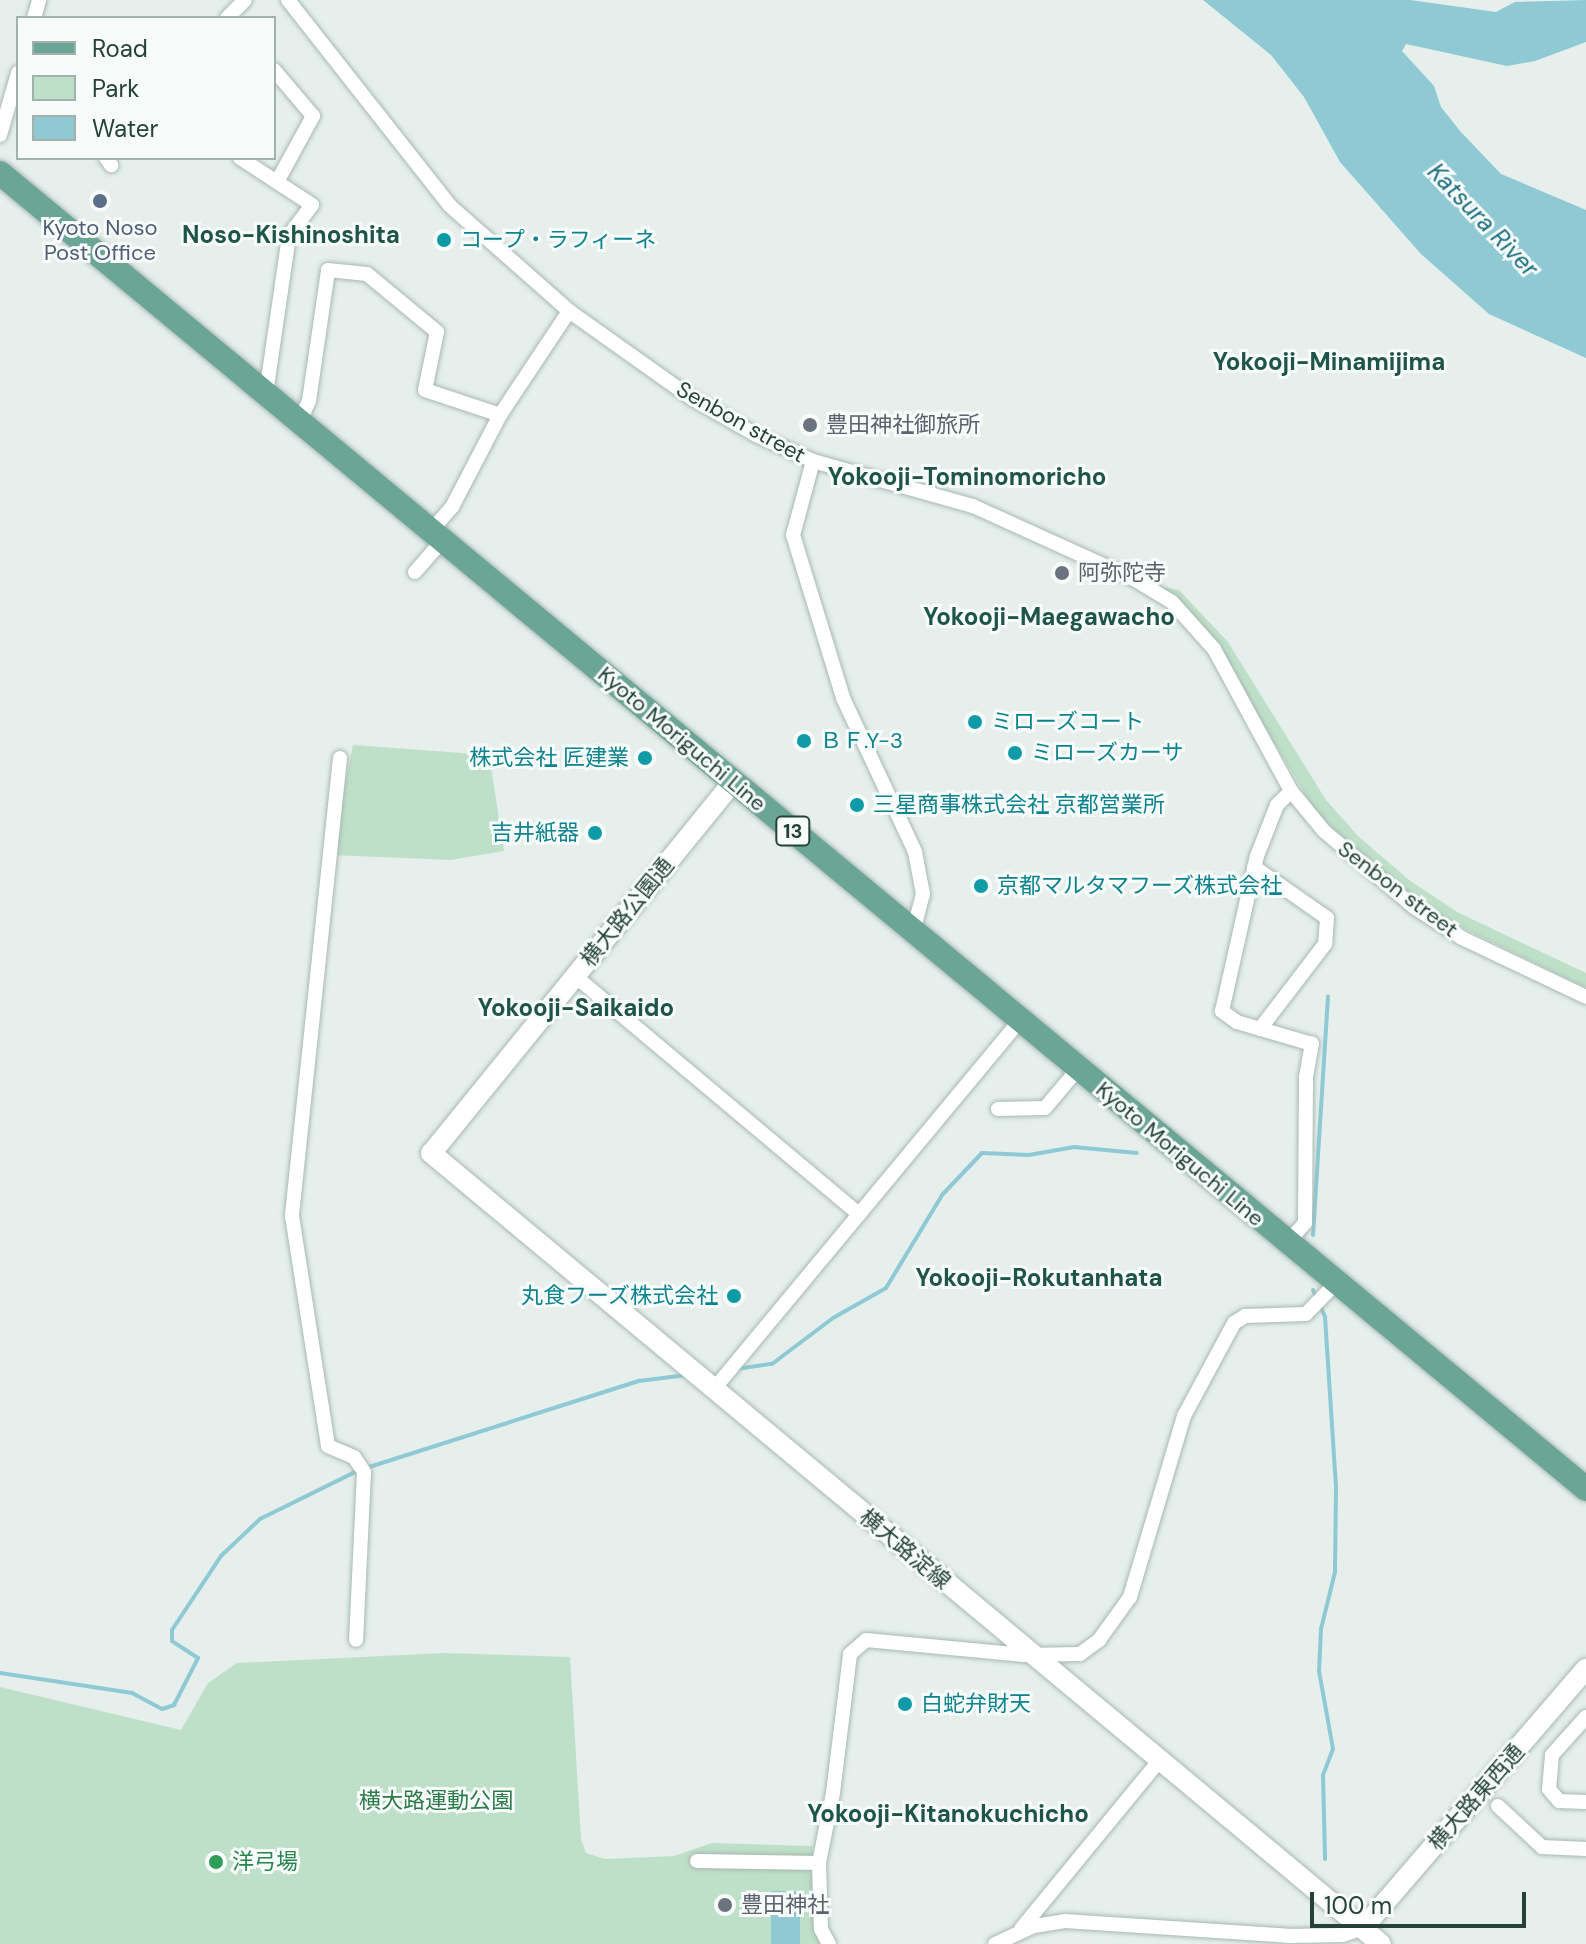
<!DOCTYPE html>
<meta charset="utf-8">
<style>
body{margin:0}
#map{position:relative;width:1586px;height:1944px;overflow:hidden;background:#e6efeb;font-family:"DM Sans","Noto Sans JP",sans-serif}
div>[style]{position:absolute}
.green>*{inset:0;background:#bfe0c8}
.water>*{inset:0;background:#8ec9d4;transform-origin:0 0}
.stream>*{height:4px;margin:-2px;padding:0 2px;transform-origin:2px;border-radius:2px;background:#8ec9d4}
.roads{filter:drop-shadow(0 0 2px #a8b8b2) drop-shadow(0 0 2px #a8b8b2)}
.street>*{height:14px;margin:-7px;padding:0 7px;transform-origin:7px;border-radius:7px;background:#fff}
.secondary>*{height:20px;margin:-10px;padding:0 10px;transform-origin:10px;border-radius:10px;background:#fff}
.primary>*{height:24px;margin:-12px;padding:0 12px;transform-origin:12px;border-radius:12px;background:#6aa596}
.dots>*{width:22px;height:22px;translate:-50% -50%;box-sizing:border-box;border:4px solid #f7fbf9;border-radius:50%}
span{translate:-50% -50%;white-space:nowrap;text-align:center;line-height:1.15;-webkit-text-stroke:6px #f7fbf9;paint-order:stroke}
.shield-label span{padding:2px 6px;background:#f7fbf9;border:2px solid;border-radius:6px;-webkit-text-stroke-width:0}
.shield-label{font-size:20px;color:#24423a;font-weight:700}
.service-label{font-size:22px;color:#4e5e75}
.culture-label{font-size:22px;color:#0d838f}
.left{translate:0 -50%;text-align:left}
.right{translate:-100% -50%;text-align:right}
.street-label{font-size:22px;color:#24423a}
.worship-label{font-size:22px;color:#5b616d}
.park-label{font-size:22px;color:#2d7a4b}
.leisure-label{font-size:22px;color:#27864d}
.water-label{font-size:24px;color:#1c6f80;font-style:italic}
.neighbourhood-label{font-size:24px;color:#1f5548;font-weight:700}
.legend{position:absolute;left:16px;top:16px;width:260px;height:144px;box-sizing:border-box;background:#f7fbf9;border:2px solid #a3b1ad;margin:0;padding:10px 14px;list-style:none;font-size:24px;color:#24423a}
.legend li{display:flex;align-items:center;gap:16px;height:40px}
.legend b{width:40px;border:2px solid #a3b1ad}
.scale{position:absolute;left:1310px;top:1892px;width:216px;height:36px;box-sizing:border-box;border:4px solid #24423a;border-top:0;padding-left:10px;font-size:24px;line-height:28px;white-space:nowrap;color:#24423a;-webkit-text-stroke:6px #f7fbf9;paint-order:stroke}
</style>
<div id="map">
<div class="green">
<i style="clip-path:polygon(1157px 586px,1179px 590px,1228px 642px,1326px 800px,1358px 836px,1409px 880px,1459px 913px,1586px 973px,1586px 988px,1449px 921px,1401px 892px,1323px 824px,1218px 649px)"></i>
<i style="clip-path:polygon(353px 745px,489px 755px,504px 851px,451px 860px,331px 855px)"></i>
<i style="clip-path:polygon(444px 1653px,570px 1657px,581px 1839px,586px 1853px,605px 1859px,674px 1856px,712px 1843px,812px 1846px,822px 1944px,0 1944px,0 1687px,181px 1730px,208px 1683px,237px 1663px)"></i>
</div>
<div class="water">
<i style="clip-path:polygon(1203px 0,1410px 0,1496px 12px,1515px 2px,1586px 0,1586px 42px,1535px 61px,1507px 66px,1406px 44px,1402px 51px,1434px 86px,1441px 107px,1460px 131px,1501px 174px,1586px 210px,1586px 358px,1489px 314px,1421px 254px,1340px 162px,1304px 97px,1271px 55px)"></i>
<i style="left:771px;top:1891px;width:29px;height:53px"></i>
</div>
<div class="stream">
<i style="left:1313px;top:1235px;width:239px;rotate:-86.4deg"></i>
<i style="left:1313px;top:1290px;width:30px;rotate:66deg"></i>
<i style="left:1325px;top:1317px;width:172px;rotate:86.3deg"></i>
<i style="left:1336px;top:1489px;width:83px;rotate:90.7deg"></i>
<i style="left:1335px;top:1572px;width:59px;rotate:103.8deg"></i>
<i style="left:1321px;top:1629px;width:42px;rotate:92.7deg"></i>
<i style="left:1319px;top:1671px;width:79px;rotate:79.8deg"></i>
<i style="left:1333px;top:1749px;width:28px;rotate:111deg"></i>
<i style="left:1323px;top:1775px;width:84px;rotate:88.6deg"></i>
<i style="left:735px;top:1369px;width:37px;rotate:-8deg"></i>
<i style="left:772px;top:1364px;width:76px;rotate:-37deg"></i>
<i style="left:833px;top:1318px;width:61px;rotate:-29.5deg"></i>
<i style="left:886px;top:1288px;width:109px;rotate:-58.9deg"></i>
<i style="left:942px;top:1195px;width:58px;rotate:-46.4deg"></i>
<i style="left:982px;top:1153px;width:47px;rotate:2.4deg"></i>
<i style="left:1029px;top:1155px;width:46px;rotate:-10.1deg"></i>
<i style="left:1074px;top:1147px;width:63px;rotate:5.4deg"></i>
<i style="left:366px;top:1468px;width:287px;rotate:-17.7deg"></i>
<i style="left:639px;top:1381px;width:48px;rotate:-7.1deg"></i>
<i style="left:0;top:1673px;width:134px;rotate:8.6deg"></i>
<i style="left:132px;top:1693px;width:34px;rotate:28deg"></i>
<i style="left:162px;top:1709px;width:13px;rotate:-18deg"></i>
<i style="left:174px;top:1705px;width:53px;rotate:-62.9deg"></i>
<i style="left:198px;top:1658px;width:31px;rotate:-147deg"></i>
<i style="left:172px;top:1641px;width:11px;rotate:-90deg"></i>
<i style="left:172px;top:1630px;width:89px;rotate:-56.5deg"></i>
<i style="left:221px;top:1556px;width:54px;rotate:-43.5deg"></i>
<i style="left:260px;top:1519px;width:108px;rotate:-26.3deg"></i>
</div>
<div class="roads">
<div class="street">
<i style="left:288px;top:0;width:262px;rotate:51.8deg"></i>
<i style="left:450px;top:206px;width:159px;rotate:41.4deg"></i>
<i style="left:569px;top:311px;width:152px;rotate:35.4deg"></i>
<i style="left:693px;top:399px;width:73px;rotate:29.7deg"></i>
<i style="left:756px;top:435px;width:63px;rotate:24.5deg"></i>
<i style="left:813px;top:461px;width:166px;rotate:15.7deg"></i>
<i style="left:973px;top:506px;width:177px;rotate:24.4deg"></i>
<i style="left:1134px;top:579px;width:44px;rotate:31.2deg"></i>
<i style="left:1172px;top:602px;width:63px;rotate:48.2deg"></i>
<i style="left:1214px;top:649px;width:162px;rotate:61.5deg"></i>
<i style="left:1291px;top:791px;width:52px;rotate:50.5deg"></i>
<i style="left:1324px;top:831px;width:118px;rotate:40.2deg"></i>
<i style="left:1414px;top:907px;width:57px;rotate:32.9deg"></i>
<i style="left:1462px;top:938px;width:137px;rotate:25.4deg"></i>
<i style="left:34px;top:18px;width:19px;rotate:-74deg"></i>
<i style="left:227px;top:18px;width:25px;rotate:-45deg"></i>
<i style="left:274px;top:70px;width:60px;rotate:49.7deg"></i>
<i style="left:313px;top:116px;width:73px;rotate:118.7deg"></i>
<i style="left:0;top:135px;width:65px;rotate:-73.8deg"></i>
<i style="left:106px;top:158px;width:9px;rotate:54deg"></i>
<i style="left:240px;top:158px;width:86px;rotate:33.1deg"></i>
<i style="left:312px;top:205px;width:39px;rotate:127deg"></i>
<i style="left:289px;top:236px;width:160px;rotate:98.3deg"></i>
<i style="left:299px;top:423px;width:24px;rotate:-66deg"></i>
<i style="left:309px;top:401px;width:132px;rotate:-81.7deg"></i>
<i style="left:328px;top:270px;width:39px;rotate:6deg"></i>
<i style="left:367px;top:274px;width:91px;rotate:39.6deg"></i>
<i style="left:437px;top:332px;width:59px;rotate:101.7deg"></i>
<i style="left:425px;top:390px;width:79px;rotate:18.4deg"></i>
<i style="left:813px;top:461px;width:77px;rotate:105.1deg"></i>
<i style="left:793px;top:535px;width:170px;rotate:72.9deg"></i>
<i style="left:843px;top:698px;width:170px;rotate:64.9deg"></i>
<i style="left:915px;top:852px;width:43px;rotate:79.2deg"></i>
<i style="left:923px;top:894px;width:39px;rotate:105deg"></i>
<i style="left:431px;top:531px;width:32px;rotate:-49deg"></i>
<i style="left:452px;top:507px;width:104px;rotate:-62.4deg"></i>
<i style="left:500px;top:415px;width:125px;rotate:-56.4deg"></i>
<i style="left:415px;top:572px;width:43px;rotate:-48.8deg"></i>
<i style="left:340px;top:758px;width:461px;rotate:96deg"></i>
<i style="left:292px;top:1216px;width:233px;rotate:81.1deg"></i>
<i style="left:328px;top:1446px;width:28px;rotate:23deg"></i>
<i style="left:354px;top:1457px;width:18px;rotate:56deg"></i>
<i style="left:364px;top:1472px;width:168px;rotate:92.7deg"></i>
<i style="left:1254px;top:867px;width:89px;rotate:34.9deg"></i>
<i style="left:1327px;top:918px;width:26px;rotate:94deg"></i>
<i style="left:1325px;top:944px;width:107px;rotate:127.4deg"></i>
<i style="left:575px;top:976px;width:371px;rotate:40deg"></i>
<i style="left:998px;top:1109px;width:47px;rotate:-1.2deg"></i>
<i style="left:1045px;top:1108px;width:51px;rotate:-49.8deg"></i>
<i style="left:1287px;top:1243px;width:27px;rotate:-48deg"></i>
<i style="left:1305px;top:1223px;width:146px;rotate:-89.6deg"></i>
<i style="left:1306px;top:1077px;width:34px;rotate:-80deg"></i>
<i style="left:1312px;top:1044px;width:78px;rotate:-163.7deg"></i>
<i style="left:1237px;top:1022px;width:19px;rotate:-144deg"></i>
<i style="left:1222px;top:1011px;width:159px;rotate:-77.3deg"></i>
<i style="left:1257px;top:856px;width:55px;rotate:-68.6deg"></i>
<i style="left:1277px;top:805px;width:20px;rotate:-45deg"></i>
<i style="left:714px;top:1389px;width:479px;rotate:-50.3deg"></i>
<i style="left:1586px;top:1717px;width:51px;rotate:131.8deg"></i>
<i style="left:1552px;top:1755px;width:34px;rotate:95deg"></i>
<i style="left:1549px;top:1789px;width:16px;rotate:50deg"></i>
<i style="left:1559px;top:1801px;width:27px;rotate:2deg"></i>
<i style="left:1498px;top:1806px;width:60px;rotate:43deg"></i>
<i style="left:1542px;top:1847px;width:44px;rotate:2.6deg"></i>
<i style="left:697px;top:1861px;width:122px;rotate:0.9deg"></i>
<i style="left:819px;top:1863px;width:71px;rotate:-78.7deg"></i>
<i style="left:833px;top:1793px;width:140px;rotate:-83deg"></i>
<i style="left:850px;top:1654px;width:21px;rotate:-41deg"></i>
<i style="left:866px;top:1640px;width:159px;rotate:5.4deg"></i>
<i style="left:1024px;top:1655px;width:56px;rotate:-1deg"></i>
<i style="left:1080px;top:1654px;width:24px;rotate:-36deg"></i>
<i style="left:1099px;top:1640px;width:53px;rotate:-54.2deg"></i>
<i style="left:1130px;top:1597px;width:189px;rotate:-73.4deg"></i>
<i style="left:1184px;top:1416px;width:106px;rotate:-61.7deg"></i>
<i style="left:1234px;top:1323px;width:13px;rotate:-32deg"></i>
<i style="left:1245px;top:1316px;width:61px;rotate:-1.9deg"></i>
<i style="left:1306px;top:1314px;width:42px;rotate:-46deg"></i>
<i style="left:819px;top:1863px;width:66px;rotate:88.3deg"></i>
<i style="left:821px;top:1929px;width:17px;rotate:62deg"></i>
<i style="left:1021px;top:1929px;width:219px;rotate:-50.6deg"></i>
<i style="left:995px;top:1944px;width:43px;rotate:-24.8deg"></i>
<i style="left:1034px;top:1926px;width:31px;rotate:-9deg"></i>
<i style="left:1065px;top:1921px;width:224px;rotate:3.8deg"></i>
<i style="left:1288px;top:1936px;width:55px;rotate:-1deg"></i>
<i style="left:1343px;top:1935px;width:21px;rotate:-19deg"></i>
</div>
<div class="secondary">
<i style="left:733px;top:782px;width:478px;rotate:129.1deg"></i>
<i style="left:431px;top:1153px;width:1236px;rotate:39.78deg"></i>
<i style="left:1363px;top:1928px;width:342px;rotate:-49.3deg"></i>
</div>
<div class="primary">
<i style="left:0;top:173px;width:2061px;rotate:39.68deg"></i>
</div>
</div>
<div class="dots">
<i style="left:100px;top:201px;background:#5c6f8a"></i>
<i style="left:444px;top:240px;background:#0f9aa8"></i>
<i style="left:810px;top:425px;background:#6b7280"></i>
<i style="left:1062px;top:573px;background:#6b7280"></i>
<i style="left:975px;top:722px;background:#0f9aa8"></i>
<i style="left:804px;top:741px;background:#0f9aa8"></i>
<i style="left:1015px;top:753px;background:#0f9aa8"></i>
<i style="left:645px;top:758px;background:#0f9aa8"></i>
<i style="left:857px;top:805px;background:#0f9aa8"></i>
<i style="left:595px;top:833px;background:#0f9aa8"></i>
<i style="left:981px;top:886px;background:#0f9aa8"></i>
<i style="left:734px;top:1296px;background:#0f9aa8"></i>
<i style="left:905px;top:1704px;background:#0f9aa8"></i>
<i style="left:216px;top:1862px;background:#2e9e5b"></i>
<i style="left:725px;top:1905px;background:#6b7280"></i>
</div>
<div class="shield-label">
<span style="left:793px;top:831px">13</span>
</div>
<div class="service-label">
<span style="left:100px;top:240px">Kyoto Noso<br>Post Office</span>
</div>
<div class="culture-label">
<span class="left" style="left:460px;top:240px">コープ・ラフィーネ</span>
<span class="left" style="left:991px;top:722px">ミローズコート</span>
<span class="left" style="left:820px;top:741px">ＢＦ.Y-3</span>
<span class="left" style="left:1031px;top:753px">ミローズカーサ</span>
<span class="right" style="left:629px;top:758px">株式会社 匠建業</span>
<span class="left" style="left:873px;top:805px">三星商事株式会社 京都営業所</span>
<span class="right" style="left:579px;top:833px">吉井紙器</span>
<span class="left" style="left:997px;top:886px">京都マルタマフーズ株式会社</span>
<span class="right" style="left:718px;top:1296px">丸食フーズ株式会社</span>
<span class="left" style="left:921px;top:1704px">白蛇弁財天</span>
</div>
<div class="street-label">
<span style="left:741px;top:422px;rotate:29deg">Senbon street</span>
<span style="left:682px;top:739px;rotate:40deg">Kyoto Moriguchi Line</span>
<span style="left:1398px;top:889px;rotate:37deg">Senbon street</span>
<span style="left:627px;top:912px;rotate:-51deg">横大路公園通</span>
<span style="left:1180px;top:1154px;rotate:40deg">Kyoto Moriguchi Line</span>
<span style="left:905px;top:1549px;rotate:40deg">横大路淀線</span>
<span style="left:1476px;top:1797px;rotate:-49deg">横大路東西通</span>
</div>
<div class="worship-label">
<span class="left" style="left:826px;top:425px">豊田神社御旅所</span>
<span class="left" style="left:1078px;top:573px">阿弥陀寺</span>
<span class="left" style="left:741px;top:1905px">豊田神社</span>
</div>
<div class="park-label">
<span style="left:436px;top:1801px">横大路運動公園</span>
</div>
<div class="leisure-label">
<span class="left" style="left:232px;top:1862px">洋弓場</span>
</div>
<div class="water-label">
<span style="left:1483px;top:220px;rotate:46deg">Katsura River</span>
</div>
<div class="neighbourhood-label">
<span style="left:291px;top:235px">Noso-Kishinoshita</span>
<span style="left:1329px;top:362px">Yokooji-Minamijima</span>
<span style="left:967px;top:477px">Yokooji-Tominomoricho</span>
<span style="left:1049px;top:617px">Yokooji-Maegawacho</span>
<span style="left:576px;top:1008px">Yokooji-Saikaido</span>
<span style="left:1039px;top:1278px">Yokooji-Rokutanhata</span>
<span style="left:948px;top:1814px">Yokooji-Kitanokuchicho</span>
</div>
<ul class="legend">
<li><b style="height:10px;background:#6aa596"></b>Road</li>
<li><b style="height:22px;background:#bfe0c8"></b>Park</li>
<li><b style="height:22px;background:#8ec9d4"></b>Water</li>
</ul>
<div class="scale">100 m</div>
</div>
